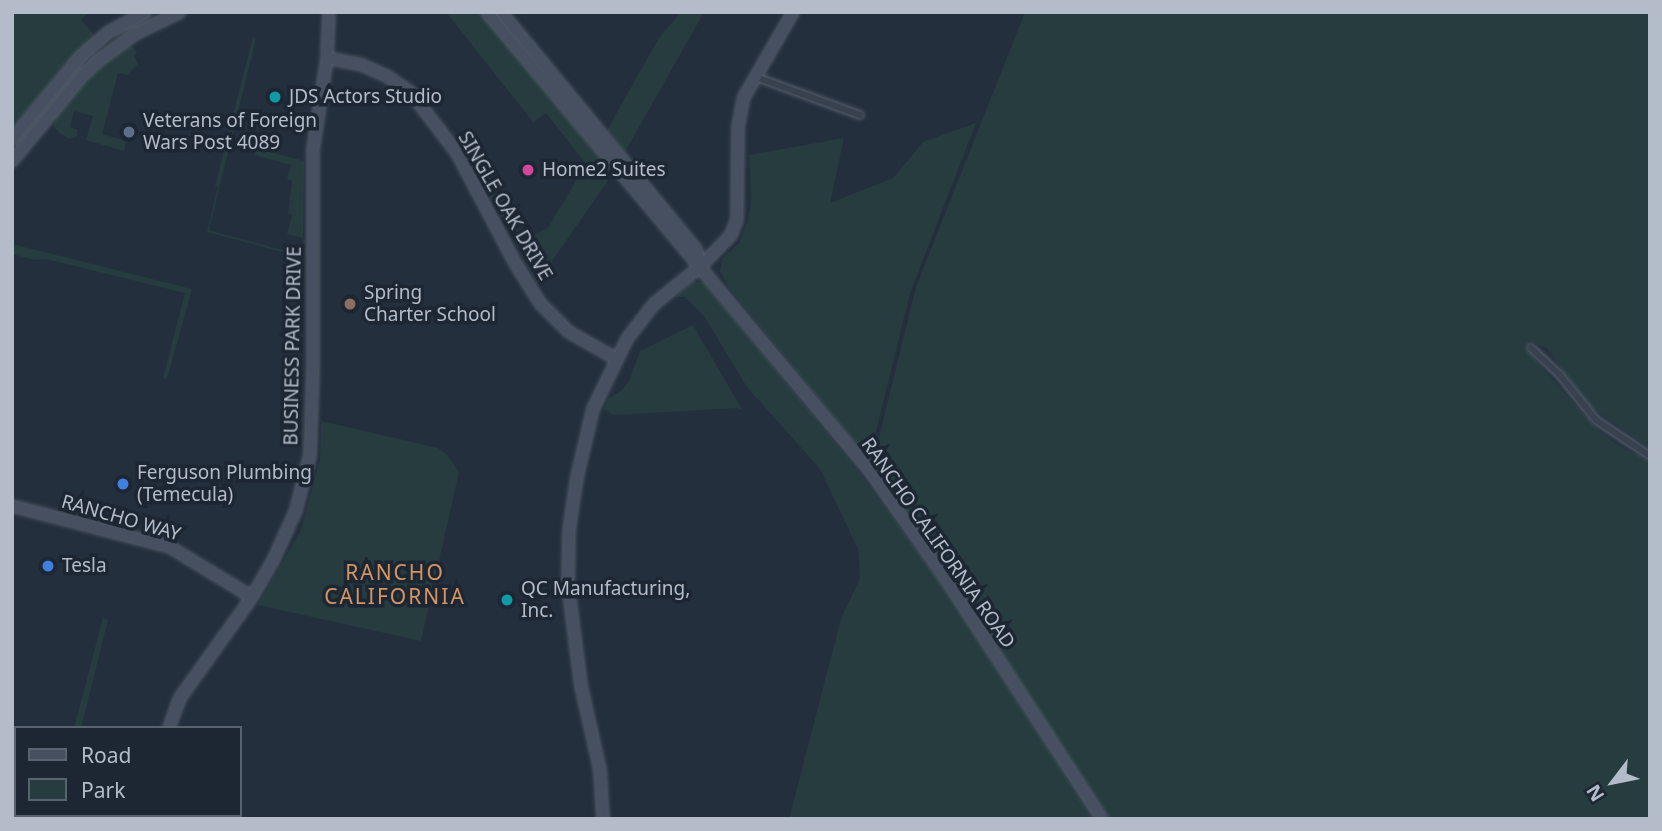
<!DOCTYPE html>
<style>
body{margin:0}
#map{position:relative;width:1662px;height:831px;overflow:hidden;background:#242f3e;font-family:"Noto Sans",sans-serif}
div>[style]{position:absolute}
.green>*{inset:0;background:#263c3f}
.roads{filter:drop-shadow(0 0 2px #565f6c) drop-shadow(0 0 2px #565f6c)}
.street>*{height:6px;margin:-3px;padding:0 3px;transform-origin:3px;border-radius:3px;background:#38414e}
.secondary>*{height:10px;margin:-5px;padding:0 5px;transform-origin:5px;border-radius:5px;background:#465061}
.dots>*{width:19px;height:19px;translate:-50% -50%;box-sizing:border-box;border:4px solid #1d2633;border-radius:50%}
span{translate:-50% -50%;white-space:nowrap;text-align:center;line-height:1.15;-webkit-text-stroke:7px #1d2633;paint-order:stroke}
.poi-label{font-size:19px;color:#b4bcc9}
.left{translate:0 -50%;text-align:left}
.street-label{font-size:19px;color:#b4bcc9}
.neighbourhood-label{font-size:21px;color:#d59563;letter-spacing:2px}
.frame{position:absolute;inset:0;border:14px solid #b4bcc9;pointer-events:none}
.legend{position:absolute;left:14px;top:726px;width:228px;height:91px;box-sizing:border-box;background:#1d2633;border:2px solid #59626f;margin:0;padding:9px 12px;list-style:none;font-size:21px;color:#b4bcc9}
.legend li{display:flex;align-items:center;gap:14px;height:35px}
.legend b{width:35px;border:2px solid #59626f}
.north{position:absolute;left:1578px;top:747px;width:70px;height:70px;-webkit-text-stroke:5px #1d2633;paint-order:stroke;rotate:238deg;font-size:19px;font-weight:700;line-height:28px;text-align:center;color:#b4bcc9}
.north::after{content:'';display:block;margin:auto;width:24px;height:32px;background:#b4bcc9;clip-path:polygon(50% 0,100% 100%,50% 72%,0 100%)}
</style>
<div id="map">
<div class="green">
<i style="clip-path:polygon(12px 12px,88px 12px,81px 20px,96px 37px,64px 66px,12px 129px)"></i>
<i style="clip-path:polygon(446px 12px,480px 12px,613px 173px,537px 283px,475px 169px,482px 164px,523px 238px,528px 238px,548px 228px,586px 164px,546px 113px,533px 122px)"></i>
<i style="clip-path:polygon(681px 12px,704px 12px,625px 152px,607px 130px,659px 38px)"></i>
<i style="clip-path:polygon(1025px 12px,1650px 12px,1650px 448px,1591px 407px,1546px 348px,1533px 342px,1526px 350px,1597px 429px,1618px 445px,1650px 462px,1650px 819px,1110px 819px,929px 542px,873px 462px,916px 287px)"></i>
<i style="clip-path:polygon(253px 37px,256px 38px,209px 230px,286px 251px,304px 248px,305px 253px,286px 253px,207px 232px,218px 187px,215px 186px)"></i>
<i style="clip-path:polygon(130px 43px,137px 53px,134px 56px,138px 64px,127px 75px,118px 73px,102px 134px,126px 141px,124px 151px,86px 140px,93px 116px,74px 111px,70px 127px,78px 130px,77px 136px,70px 139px,61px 134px,54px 127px,54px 118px,83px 82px)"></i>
<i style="clip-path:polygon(976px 123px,910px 293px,869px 460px,729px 288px,720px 271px,722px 259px,739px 243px,748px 220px,751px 204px,749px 155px,844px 138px,830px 203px,893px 178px,923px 142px)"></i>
<i style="clip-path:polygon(256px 148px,304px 161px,303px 238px,287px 234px,292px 215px,288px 213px,292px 181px,287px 179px,291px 165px,255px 155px)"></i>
<i style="clip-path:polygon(12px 244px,192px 289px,167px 379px,163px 378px,185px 293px,46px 259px,34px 260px,12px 254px)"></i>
<i style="clip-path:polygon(692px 282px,704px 282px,858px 471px,954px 601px,1092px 819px,789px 819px,841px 619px,860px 578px,858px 549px,820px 469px,747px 387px,704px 316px,685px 297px,675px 297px)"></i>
<i style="clip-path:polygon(693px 325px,743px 411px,737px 408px,613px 415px,604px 409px,608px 399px,622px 390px,629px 381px,640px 351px)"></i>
<i style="clip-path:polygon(321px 421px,438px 448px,447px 455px,459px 472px,421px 641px,258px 605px,301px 530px,320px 460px)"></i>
<i style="clip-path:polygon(103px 618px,108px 620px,81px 728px,74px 728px)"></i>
</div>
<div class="roads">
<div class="street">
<i style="left:756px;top:77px;width:111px;rotate:20.1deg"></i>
<i style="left:1531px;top:348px;width:38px;rotate:43deg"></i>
<i style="left:1559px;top:374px;width:59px;rotate:51.2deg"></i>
<i style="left:1596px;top:420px;width:65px;rotate:33.7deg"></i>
<i style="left:12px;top:758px;width:4px;rotate:14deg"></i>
</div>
<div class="secondary">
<i style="left:487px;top:12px;width:596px;rotate:50.17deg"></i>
<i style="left:869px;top:470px;width:141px;rotate:54.8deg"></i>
<i style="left:950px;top:585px;width:279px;rotate:57deg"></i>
<i style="left:501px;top:12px;width:307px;rotate:50.6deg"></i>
<i style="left:696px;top:249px;width:18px;rotate:74deg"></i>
<i style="left:327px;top:58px;width:36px;rotate:11deg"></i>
<i style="left:362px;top:65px;width:27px;rotate:24deg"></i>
<i style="left:387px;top:76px;width:29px;rotate:35deg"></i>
<i style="left:411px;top:93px;width:76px;rotate:52.5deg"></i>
<i style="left:457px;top:153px;width:124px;rotate:62.2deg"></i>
<i style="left:515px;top:263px;width:47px;rotate:58deg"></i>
<i style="left:540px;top:303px;width:41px;rotate:45deg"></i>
<i style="left:569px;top:332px;width:53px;rotate:29.5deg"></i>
<i style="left:12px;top:139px;width:107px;rotate:-50.3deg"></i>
<i style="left:80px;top:57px;width:38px;rotate:-41deg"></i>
<i style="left:109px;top:32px;width:42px;rotate:-28.4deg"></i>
<i style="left:12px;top:161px;width:110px;rotate:-50.5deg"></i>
<i style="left:82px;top:76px;width:22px;rotate:-43deg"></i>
<i style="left:98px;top:61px;width:46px;rotate:-36.1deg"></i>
<i style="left:135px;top:34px;width:50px;rotate:-26.1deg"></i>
<i style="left:12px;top:506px;width:163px;rotate:14.5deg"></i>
<i style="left:170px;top:547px;width:96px;rotate:31.4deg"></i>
<i style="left:169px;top:728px;width:32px;rotate:-70deg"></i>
<i style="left:180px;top:698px;width:124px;rotate:-54.5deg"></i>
<i style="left:252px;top:597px;width:39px;rotate:-60deg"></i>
<i style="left:272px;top:563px;width:58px;rotate:-65.6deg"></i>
<i style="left:296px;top:510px;width:57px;rotate:-75.7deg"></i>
<i style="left:310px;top:455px;width:86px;rotate:-88deg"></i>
<i style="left:313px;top:369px;width:219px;rotate:-90deg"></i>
<i style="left:313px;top:150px;width:93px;rotate:-81.3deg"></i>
<i style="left:327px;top:58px;width:46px;rotate:-87.5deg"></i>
<i style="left:153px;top:815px;width:4px;rotate:76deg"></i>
<i style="left:603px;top:819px;width:49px;rotate:-93.5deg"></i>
<i style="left:600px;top:770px;width:86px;rotate:-102.7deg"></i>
<i style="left:581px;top:686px;width:102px;rotate:-97.3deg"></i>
<i style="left:568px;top:585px;width:54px;rotate:-88.9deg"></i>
<i style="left:569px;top:531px;width:55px;rotate:-81.6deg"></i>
<i style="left:577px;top:477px;width:70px;rotate:-76.8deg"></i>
<i style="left:593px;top:409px;width:78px;rotate:-64.1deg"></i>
<i style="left:627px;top:339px;width:44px;rotate:-52.4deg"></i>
<i style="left:654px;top:304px;width:60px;rotate:-39deg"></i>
<i style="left:701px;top:266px;width:43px;rotate:-45.9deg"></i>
<i style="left:731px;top:235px;width:17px;rotate:-69deg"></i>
<i style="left:737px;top:219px;width:92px;rotate:-89.4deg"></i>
<i style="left:738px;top:127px;width:31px;rotate:-79deg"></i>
<i style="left:744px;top:97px;width:98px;rotate:-60deg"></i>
</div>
</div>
<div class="dots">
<i style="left:275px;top:97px;background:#0f9aa8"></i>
<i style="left:129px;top:132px;background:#5c6f8a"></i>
<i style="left:528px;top:170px;background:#d1479c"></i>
<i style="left:350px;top:304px;background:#8d6e63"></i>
<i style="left:123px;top:484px;background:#3f7fe0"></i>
<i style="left:48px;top:566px;background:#3f7fe0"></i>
<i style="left:507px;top:600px;background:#0f9aa8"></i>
</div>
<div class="poi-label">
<span class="left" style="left:289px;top:97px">JDS Actors Studio</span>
<span class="left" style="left:143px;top:132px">Veterans of Foreign<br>Wars Post 4089</span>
<span class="left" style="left:542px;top:170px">Home2 Suites</span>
<span class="left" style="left:364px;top:304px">Spring<br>Charter School</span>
<span class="left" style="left:137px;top:484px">Ferguson Plumbing<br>(Temecula)</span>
<span class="left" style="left:62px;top:566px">Tesla</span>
<span class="left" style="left:521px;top:600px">QC Manufacturing,<br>Inc.</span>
</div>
<div class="street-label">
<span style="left:505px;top:206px;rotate:60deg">SINGLE OAK DRIVE</span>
<span style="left:293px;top:346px;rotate:-89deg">BUSINESS PARK DRIVE</span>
<span style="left:121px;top:518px;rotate:16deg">RANCHO WAY</span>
<span style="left:938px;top:543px;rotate:55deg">RANCHO CALIFORNIA ROAD</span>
</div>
<div class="neighbourhood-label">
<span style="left:395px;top:584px">RANCHO<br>CALIFORNIA</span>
</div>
<div class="frame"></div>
<ul class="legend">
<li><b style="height:9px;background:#465061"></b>Road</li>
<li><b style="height:19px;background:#263c3f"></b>Park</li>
</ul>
<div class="north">N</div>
</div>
